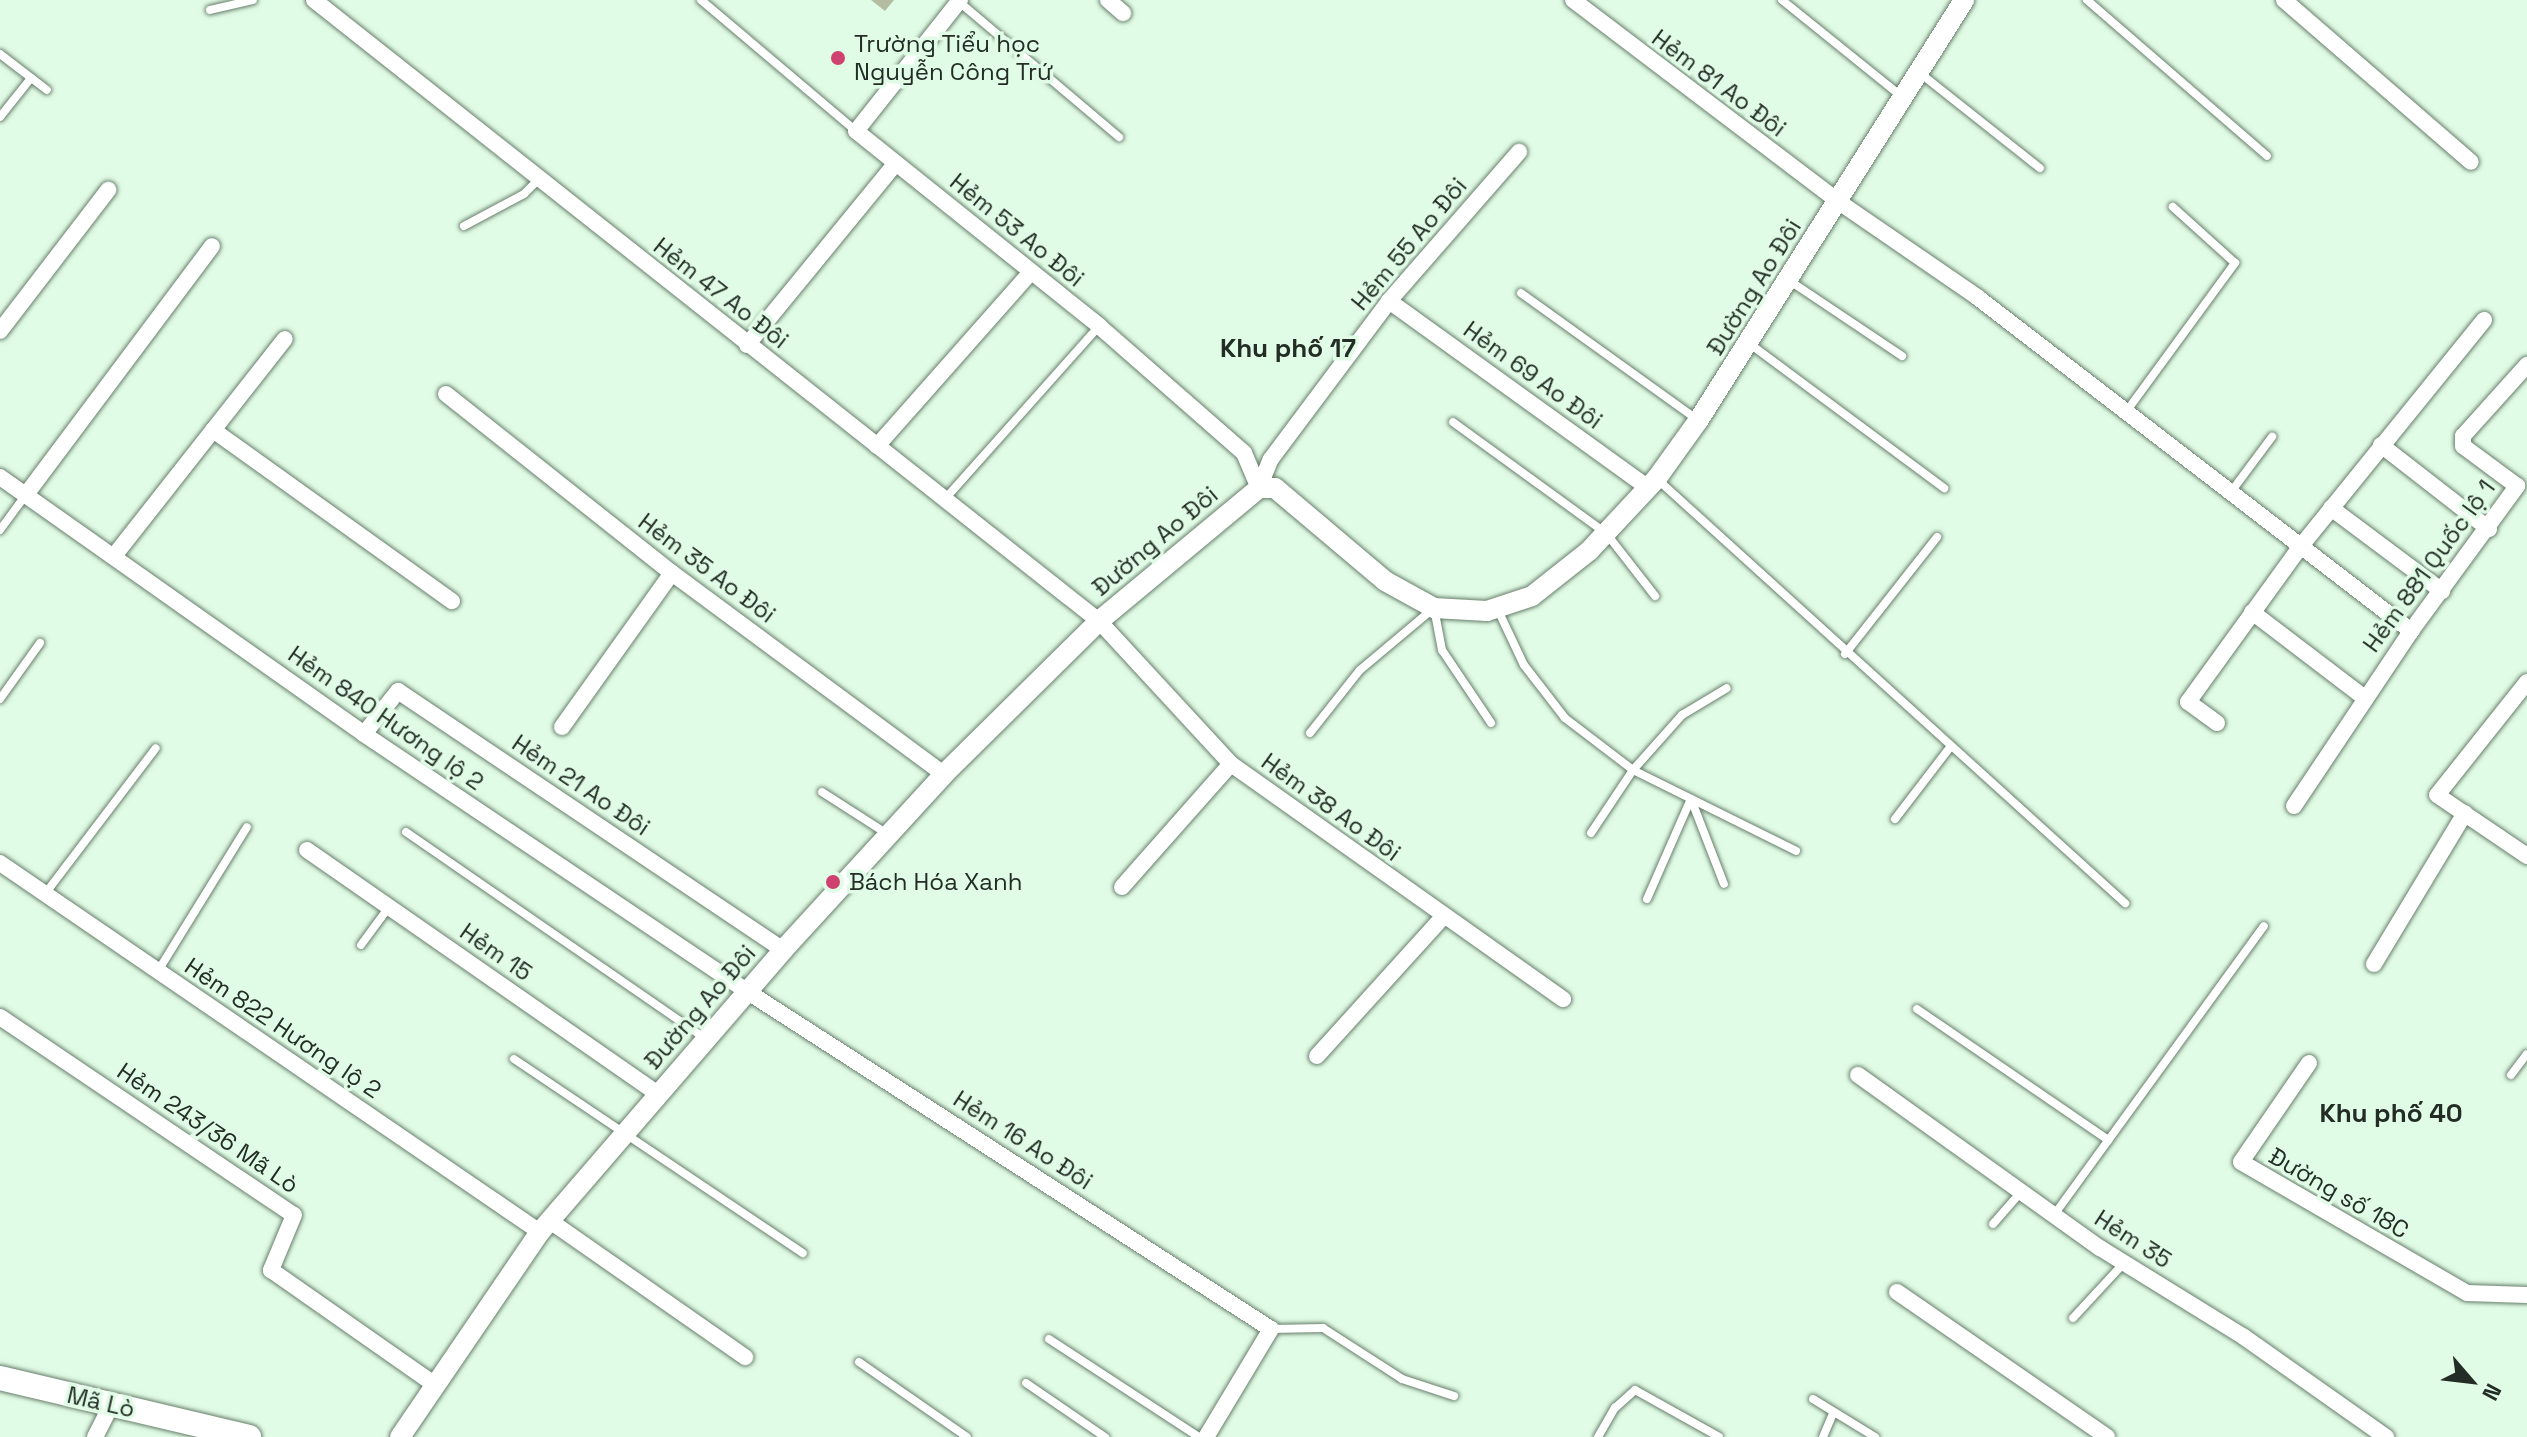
<!DOCTYPE html>
<meta charset="utf-8">
<style>
body{margin:0}
#map{position:relative;width:2527px;height:1437px;overflow:hidden;background:#e1fce6;font-family:"Space Grotesk",sans-serif}
div>[style]{position:absolute}
.building>*{inset:0;background:#b4bda0}
.roads{filter:drop-shadow(0 0 2px #677f6b) drop-shadow(0 0 2px #677f6b)}
.service>*{height:8px;margin:-4px;padding:0 4px;transform-origin:4px;border-radius:4px;background:#fff}
.minor>*{height:16px;margin:-8px;padding:0 8px;transform-origin:8px;border-radius:8px;background:#fff}
.tertiary>*{height:20px;margin:-10px;padding:0 10px;transform-origin:10px;border-radius:10px;background:#fff}
.secondary>*{height:24px;margin:-12px;padding:0 12px;transform-origin:12px;border-radius:12px;background:#fff}
.dots>*{width:22px;height:22px;translate:-50% -50%;box-sizing:border-box;border:4px solid #e1fce6;border-radius:50%}
span{translate:-50% -50%;white-space:nowrap;text-align:center;line-height:1.15;-webkit-text-stroke:7px #e1fce6;paint-order:stroke}
.poi-label{font-size:24px;color:#232d25}
.left{translate:0 -50%;text-align:left}
.street-label{font-size:24px;color:#232d25}
.neighbourhood-label{font-size:26px;color:#232d25;font-weight:700}
.north{position:absolute;left:2431px;top:1341px;width:80px;height:80px;-webkit-text-stroke:6px #e1fce6;paint-order:stroke;rotate:118deg;font-size:22px;font-weight:700;line-height:32px;text-align:center;color:#232d25}
.north::after{content:'';display:block;margin:auto;width:28px;height:36px;background:#232d25;clip-path:polygon(50% 0,100% 100%,50% 72%,0 100%)}
</style>
<div id="map">
<div class="building">
<i style="clip-path:polygon(871px 0,894px 0,885px 11px)"></i>
</div>
<div class="roads">
<div class="service">
<i style="left:701px;top:0;width:203px;rotate:40.2deg"></i>
<i style="left:1782px;top:0;width:154px;rotate:38.9deg"></i>
<i style="left:2087px;top:0;width:238px;rotate:40.9deg"></i>
<i style="left:958px;top:1px;width:211px;rotate:40.2deg"></i>
<i style="left:210px;top:10px;width:44px;rotate:-13.1deg"></i>
<i style="left:0;top:54px;width:59px;rotate:37.5deg"></i>
<i style="left:1920px;top:73px;width:153px;rotate:38.4deg"></i>
<i style="left:0;top:117px;width:50px;rotate:-51.5deg"></i>
<i style="left:464px;top:226px;width:68px;rotate:-28.1deg"></i>
<i style="left:524px;top:194px;width:21px;rotate:-45deg"></i>
<i style="left:1790px;top:281px;width:135px;rotate:33.8deg"></i>
<i style="left:1521px;top:293px;width:218px;rotate:35.7deg"></i>
<i style="left:1750px;top:344px;width:242px;rotate:36.6deg"></i>
<i style="left:2126px;top:412px;width:185px;rotate:-53.8deg"></i>
<i style="left:2235px;top:263px;width:84px;rotate:-137.9deg"></i>
<i style="left:1453px;top:422px;width:189px;rotate:36deg"></i>
<i style="left:1606px;top:533px;width:80px;rotate:52.1deg"></i>
<i style="left:1657px;top:479px;width:632px;rotate:42.18deg"></i>
<i style="left:2231px;top:492px;width:69px;rotate:-53.3deg"></i>
<i style="left:945px;top:499px;width:232px;rotate:-48.3deg"></i>
<i style="left:0;top:530px;width:42px;rotate:-53.7deg"></i>
<i style="left:1497px;top:608px;width:63px;rotate:64.7deg"></i>
<i style="left:1524px;top:665px;width:67px;rotate:52.3deg"></i>
<i style="left:1565px;top:718px;width:86px;rotate:37.4deg"></i>
<i style="left:1633px;top:770px;width:182px;rotate:26.4deg"></i>
<i style="left:1845px;top:654px;width:149px;rotate:-51.8deg"></i>
<i style="left:0;top:699px;width:69px;rotate:-54.5deg"></i>
<i style="left:1310px;top:733px;width:80px;rotate:-51.6deg"></i>
<i style="left:1360px;top:670px;width:97px;rotate:-40deg"></i>
<i style="left:1434px;top:608px;width:43px;rotate:79.2deg"></i>
<i style="left:1442px;top:650px;width:88px;rotate:56.1deg"></i>
<i style="left:822px;top:792px;width:80px;rotate:32.7deg"></i>
<i style="left:1691px;top:799px;width:91px;rotate:68.8deg"></i>
<i style="left:1895px;top:819px;width:92px;rotate:-52.5deg"></i>
<i style="left:406px;top:832px;width:364px;rotate:34.6deg"></i>
<i style="left:1591px;top:833px;width:76px;rotate:-56.3deg"></i>
<i style="left:1633px;top:770px;width:74px;rotate:-48.3deg"></i>
<i style="left:1682px;top:715px;width:52px;rotate:-31deg"></i>
<i style="left:45px;top:894px;width:183px;rotate:-52.8deg"></i>
<i style="left:1647px;top:899px;width:109px;rotate:-66.3deg"></i>
<i style="left:361px;top:945px;width:47px;rotate:-53.6deg"></i>
<i style="left:158px;top:971px;width:169px;rotate:-58.3deg"></i>
<i style="left:1917px;top:1009px;width:232px;rotate:34.4deg"></i>
<i style="left:514px;top:1059px;width:348px;rotate:33.9deg"></i>
<i style="left:2511px;top:1075px;width:26px;rotate:-53deg"></i>
<i style="left:2054px;top:1215px;width:357px;rotate:-54deg"></i>
<i style="left:1993px;top:1224px;width:43px;rotate:-48.8deg"></i>
<i style="left:2073px;top:1318px;width:75px;rotate:-47.2deg"></i>
<i style="left:1271px;top:1329px;width:52px;rotate:-1.1deg"></i>
<i style="left:1323px;top:1328px;width:94px;rotate:32.8deg"></i>
<i style="left:1402px;top:1379px;width:55px;rotate:18.1deg"></i>
<i style="left:1049px;top:1339px;width:179px;rotate:33.2deg"></i>
<i style="left:859px;top:1362px;width:131px;rotate:34.8deg"></i>
<i style="left:1026px;top:1383px;width:96px;rotate:34.4deg"></i>
<i style="left:1813px;top:1399px;width:73px;rotate:31.5deg"></i>
<i style="left:1598px;top:1437px;width:34px;rotate:-60deg"></i>
<i style="left:1615px;top:1408px;width:27px;rotate:-42deg"></i>
<i style="left:1635px;top:1390px;width:96px;rotate:29.2deg"></i>
<i style="left:1823px;top:1437px;width:26px;rotate:-67deg"></i>
</div>
<div class="minor">
<i style="left:314px;top:0;width:1001px;rotate:38.35deg"></i>
<i style="left:1099px;top:621px;width:195px;rotate:47.3deg"></i>
<i style="left:1231px;top:764px;width:407px;rotate:35.3deg"></i>
<i style="left:960px;top:0;width:167px;rotate:128.4deg"></i>
<i style="left:856px;top:131px;width:312px;rotate:38.7deg"></i>
<i style="left:1099px;top:326px;width:193px;rotate:41.2deg"></i>
<i style="left:1244px;top:453px;width:38px;rotate:67deg"></i>
<i style="left:1108px;top:0;width:20px;rotate:41deg"></i>
<i style="left:1573px;top:0;width:334px;rotate:37.2deg"></i>
<i style="left:1839px;top:202px;width:168px;rotate:34.5deg"></i>
<i style="left:1977px;top:297px;width:548px;rotate:37.58deg"></i>
<i style="left:2284px;top:0;width:247px;rotate:40.9deg"></i>
<i style="left:1389px;top:301px;width:319px;rotate:35.8deg"></i>
<i style="left:0;top:331px;width:178px;rotate:-52.5deg"></i>
<i style="left:747px;top:345px;width:235px;rotate:-50.7deg"></i>
<i style="left:446px;top:394px;width:288px;rotate:38.4deg"></i>
<i style="left:672px;top:573px;width:338px;rotate:36.5deg"></i>
<i style="left:213px;top:430px;width:294px;rotate:35.6deg"></i>
<i style="left:2381px;top:445px;width:137px;rotate:37.9deg"></i>
<i style="left:877px;top:446px;width:230px;rotate:-48.5deg"></i>
<i style="left:0;top:477px;width:446px;rotate:35.2deg"></i>
<i style="left:364px;top:734px;width:463px;rotate:33.9deg"></i>
<i style="left:748px;top:992px;width:622px;rotate:32.8deg"></i>
<i style="left:1271px;top:1329px;width:126px;rotate:121deg"></i>
<i style="left:1259px;top:488px;width:31px;rotate:-68deg"></i>
<i style="left:1271px;top:459px;width:197px;rotate:-53.2deg"></i>
<i style="left:1389px;top:301px;width:198px;rotate:-48.9deg"></i>
<i style="left:25px;top:496px;width:312px;rotate:-53.2deg"></i>
<i style="left:2331px;top:508px;width:139px;rotate:36.8deg"></i>
<i style="left:114px;top:556px;width:276px;rotate:-51.8deg"></i>
<i style="left:2252px;top:612px;width:142px;rotate:37.3deg"></i>
<i style="left:2527px;top:682px;width:144px;rotate:128.5deg"></i>
<i style="left:2437px;top:795px;width:109px;rotate:34.1deg"></i>
<i style="left:2217px;top:723px;width:36px;rotate:-144deg"></i>
<i style="left:2188px;top:702px;width:193px;rotate:-54.1deg"></i>
<i style="left:2301px;top:546px;width:291px;rotate:-51deg"></i>
<i style="left:562px;top:727px;width:189px;rotate:-54.5deg"></i>
<i style="left:364px;top:734px;width:55px;rotate:-51.7deg"></i>
<i style="left:398px;top:691px;width:464px;rotate:33.9deg"></i>
<i style="left:2294px;top:806px;width:211px;rotate:-56.2deg"></i>
<i style="left:2411px;top:631px;width:180px;rotate:-53.8deg"></i>
<i style="left:2517px;top:486px;width:67px;rotate:-143.5deg"></i>
<i style="left:2463px;top:446px;width:10px;rotate:-90deg"></i>
<i style="left:2463px;top:436px;width:96px;rotate:-48deg"></i>
<i style="left:307px;top:850px;width:429px;rotate:34.8deg"></i>
<i style="left:0;top:863px;width:654px;rotate:34.35deg"></i>
<i style="left:1122px;top:887px;width:164px;rotate:-48.5deg"></i>
<i style="left:2374px;top:964px;width:176px;rotate:-58.9deg"></i>
<i style="left:0;top:1017px;width:354px;rotate:34deg"></i>
<i style="left:294px;top:1215px;width:60px;rotate:112.7deg"></i>
<i style="left:271px;top:1270px;width:199px;rotate:35deg"></i>
<i style="left:1317px;top:1056px;width:188px;rotate:-47.8deg"></i>
<i style="left:2309px;top:1063px;width:120px;rotate:124.5deg"></i>
<i style="left:2241px;top:1162px;width:261px;rotate:30.1deg"></i>
<i style="left:2467px;top:1293px;width:60px;rotate:1.9deg"></i>
<i style="left:1858px;top:1075px;width:297px;rotate:35.6deg"></i>
<i style="left:2100px;top:1248px;width:169px;rotate:31.7deg"></i>
<i style="left:2244px;top:1337px;width:174px;rotate:35.2deg"></i>
<i style="left:550px;top:1221px;width:238px;rotate:34.9deg"></i>
<i style="left:1897px;top:1292px;width:255px;rotate:34.6deg"></i>
<i style="left:95px;top:1437px;width:36px;rotate:-63deg"></i>
</div>
<div class="tertiary">
<i style="left:400px;top:1437px;width:248px;rotate:-55.7deg"></i>
<i style="left:540px;top:1232px;width:372px;rotate:-49.2deg"></i>
<i style="left:783px;top:950px;width:239px;rotate:-47.5deg"></i>
<i style="left:944px;top:774px;width:218px;rotate:-44.6deg"></i>
<i style="left:1099px;top:621px;width:208px;rotate:-39.7deg"></i>
<i style="left:1259px;top:488px;width:16px"></i>
<i style="left:1275px;top:488px;width:144px;rotate:40.2deg"></i>
<i style="left:1385px;top:581px;width:56px;rotate:28.9deg"></i>
<i style="left:1434px;top:608px;width:53px;rotate:3.2deg"></i>
<i style="left:1487px;top:611px;width:47px;rotate:-18.4deg"></i>
<i style="left:1532px;top:596px;width:73px;rotate:-38.3deg"></i>
<i style="left:1589px;top:551px;width:100px;rotate:-47deg"></i>
<i style="left:1657px;top:478px;width:70px;rotate:-54.3deg"></i>
<i style="left:1698px;top:421px;width:498px;rotate:-57.7deg"></i>
</div>
<div class="secondary">
<i style="left:0;top:1378px;width:256px;rotate:13.3deg"></i>
</div>
</div>
<div class="dots">
<i style="left:838px;top:58px;background:#cf4270"></i>
<i style="left:833px;top:882px;background:#cf4270"></i>
</div>
<div class="poi-label">
<span class="left" style="left:854px;top:58px">Trường Tiểu học<br>Nguyễn Công Trứ</span>
<span class="left" style="left:849px;top:882px">Bách Hóa Xanh</span>
</div>
<div class="street-label">
<span style="left:1719px;top:83px;rotate:37deg">Hẻm 81 Ao Đôi</span>
<span style="left:1017px;top:230px;rotate:39deg">Hẻm 53 Ao Đôi</span>
<span style="left:1409px;top:244px;rotate:-50deg">Hẻm 55 Ao Đôi</span>
<span style="left:1754px;top:287px;rotate:-58deg">Đường Ao Đôi</span>
<span style="left:721px;top:293px;rotate:38deg">Hẻm 47 Ao Đôi</span>
<span style="left:1533px;top:375px;rotate:36deg">Hẻm 69 Ao Đôi</span>
<span style="left:1155px;top:541px;rotate:-40deg">Đường Ao Đôi</span>
<span style="left:2429px;top:566px;rotate:-54deg">Hẻm 881 Quốc lộ 1</span>
<span style="left:707px;top:568px;rotate:37deg">Hẻm 35 Ao Đôi</span>
<span style="left:386px;top:718px;rotate:35deg">Hẻm 840 Hương lộ 2</span>
<span style="left:581px;top:785px;rotate:34deg">Hẻm 21 Ao Đôi</span>
<span style="left:1331px;top:807px;rotate:36deg">Hẻm 38 Ao Đôi</span>
<span style="left:496px;top:952px;rotate:35deg">Hẻm 15</span>
<span style="left:700px;top:1007px;rotate:-49deg">Đường Ao Đôi</span>
<span style="left:283px;top:1028px;rotate:34deg">Hẻm 822 Hương lộ 2</span>
<span style="left:208px;top:1128px;rotate:34deg">Hẻm 243/36 Mã Lò</span>
<span style="left:1023px;top:1140px;rotate:33deg">Hẻm 16 Ao Đôi</span>
<span style="left:2339px;top:1193px;rotate:30deg">Đường số 18C</span>
<span style="left:2133px;top:1239px;rotate:33deg">Hẻm 35</span>
<span style="left:101px;top:1402px;rotate:13deg">Mã Lò</span>
</div>
<div class="neighbourhood-label">
<span style="left:1288px;top:349px">Khu phố 17</span>
<span style="left:2391px;top:1114px">Khu phố 40</span>
</div>
<div class="north">N</div>
</div>
